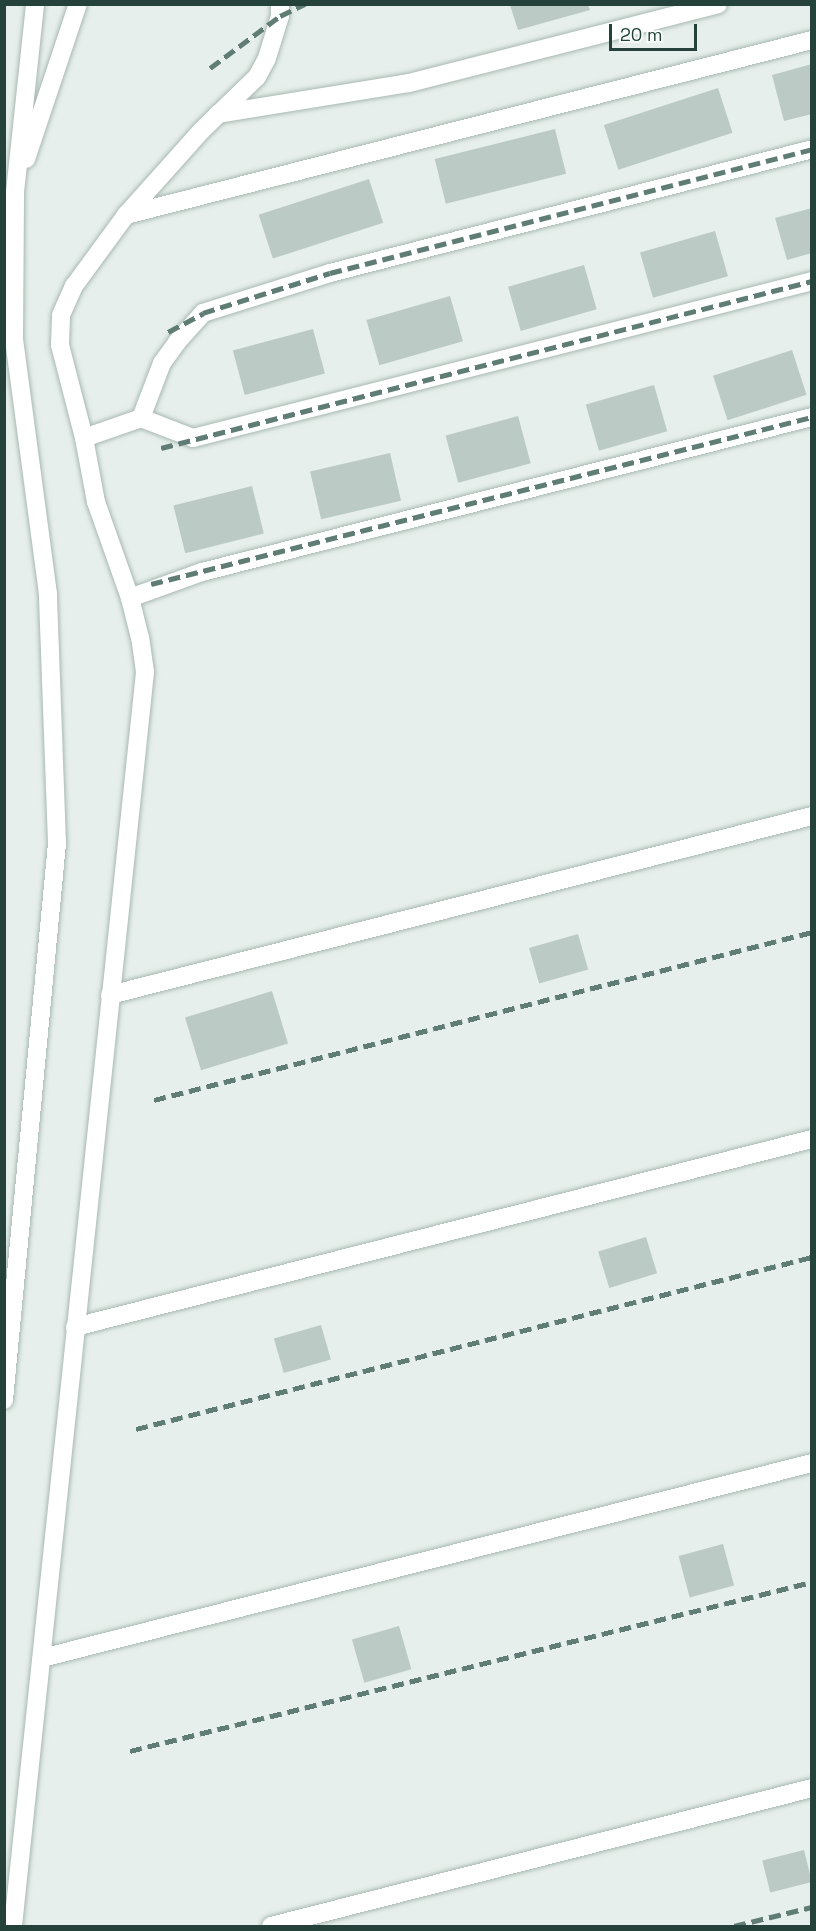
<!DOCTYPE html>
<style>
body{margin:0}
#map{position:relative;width:816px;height:1931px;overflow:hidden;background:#e6efeb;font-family:"Space Grotesk",sans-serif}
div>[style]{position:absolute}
.building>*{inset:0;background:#bbcac4;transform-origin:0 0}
.roads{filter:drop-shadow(0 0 2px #a8b8b2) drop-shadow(0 0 2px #a8b8b2)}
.minor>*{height:18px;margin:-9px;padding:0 9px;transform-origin:9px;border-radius:9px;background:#fff}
.rail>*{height:4.5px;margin-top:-2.25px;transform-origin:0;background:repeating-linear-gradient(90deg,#5f7d75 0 12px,transparent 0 18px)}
span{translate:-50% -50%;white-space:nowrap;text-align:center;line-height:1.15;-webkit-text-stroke:4.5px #f7fbf9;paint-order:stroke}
.frame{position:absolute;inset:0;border:6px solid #24423a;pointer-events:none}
.scale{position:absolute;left:609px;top:24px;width:88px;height:27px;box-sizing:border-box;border:3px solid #24423a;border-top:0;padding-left:8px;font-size:18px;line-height:21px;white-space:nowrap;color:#24423a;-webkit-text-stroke:4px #f7fbf9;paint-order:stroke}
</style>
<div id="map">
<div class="building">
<i style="clip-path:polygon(510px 5px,588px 5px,590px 10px,518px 30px)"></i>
<i style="clip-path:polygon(812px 64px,812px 114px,784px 121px,772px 75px)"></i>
<i style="left:718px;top:88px;width:47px;height:120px;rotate:72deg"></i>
<i style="left:555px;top:129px;width:46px;height:124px;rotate:76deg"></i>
<i style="left:369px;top:179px;width:46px;height:116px;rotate:72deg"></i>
<i style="clip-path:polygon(812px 208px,812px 253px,787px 260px,775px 218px)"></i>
<i style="left:715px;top:231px;width:47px;height:78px;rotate:74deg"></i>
<i style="left:584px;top:265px;width:46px;height:79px;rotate:74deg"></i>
<i style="left:450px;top:296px;width:47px;height:87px;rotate:74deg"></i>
<i style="left:313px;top:329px;width:46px;height:83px;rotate:75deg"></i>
<i style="left:792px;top:350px;width:47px;height:83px;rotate:72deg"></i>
<i style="left:654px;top:385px;width:48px;height:71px;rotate:74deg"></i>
<i style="left:518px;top:416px;width:49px;height:75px;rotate:75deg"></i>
<i style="left:390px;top:453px;width:49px;height:82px;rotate:77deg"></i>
<i style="left:252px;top:486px;width:49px;height:81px;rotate:76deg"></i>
<i style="left:578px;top:934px;width:37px;height:51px;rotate:74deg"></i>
<i style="left:272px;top:991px;width:55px;height:91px;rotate:73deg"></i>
<i style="left:646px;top:1237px;width:38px;height:50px;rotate:73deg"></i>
<i style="left:321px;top:1325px;width:36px;height:49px;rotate:74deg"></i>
<i style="left:723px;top:1544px;width:43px;height:46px;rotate:75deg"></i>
<i style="left:399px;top:1626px;width:45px;height:49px;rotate:74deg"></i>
<i style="left:804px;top:1850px;width:33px;height:43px;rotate:76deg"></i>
</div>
<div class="roads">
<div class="minor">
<i style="left:218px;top:114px;width:193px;rotate:-9.2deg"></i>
<i style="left:409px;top:83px;width:319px;rotate:-14.3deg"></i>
<i style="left:26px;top:159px;width:163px;rotate:-71.5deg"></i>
<i style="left:126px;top:215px;width:113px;rotate:-48.2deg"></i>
<i style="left:201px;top:131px;width:78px;rotate:-44deg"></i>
<i style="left:257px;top:77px;width:21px;rotate:-62deg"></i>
<i style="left:267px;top:58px;width:44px;rotate:-72.8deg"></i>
<i style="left:280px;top:16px;width:12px;rotate:-90deg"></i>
<i style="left:141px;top:418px;width:56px;rotate:21deg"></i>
<i style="left:193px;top:438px;width:639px;rotate:-14.23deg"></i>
<i style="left:84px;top:438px;width:96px;rotate:-104.5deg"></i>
<i style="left:60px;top:345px;width:30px;rotate:-88deg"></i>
<i style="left:61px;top:315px;width:32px;rotate:-66deg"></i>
<i style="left:74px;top:286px;width:88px;rotate:-53.8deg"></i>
<i style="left:126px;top:215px;width:708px;rotate:-14.31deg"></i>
<i style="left:130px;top:598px;width:77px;rotate:-19.9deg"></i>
<i style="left:202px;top:572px;width:629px;rotate:-14.26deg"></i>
<i style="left:110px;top:995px;width:724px;rotate:-14.3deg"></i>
<i style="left:75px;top:1327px;width:761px;rotate:-14.31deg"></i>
<i style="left:4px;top:1400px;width:560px;rotate:-84.56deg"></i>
<i style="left:57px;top:843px;width:249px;rotate:-92.1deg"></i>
<i style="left:48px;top:594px;width:256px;rotate:-97.6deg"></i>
<i style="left:14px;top:340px;width:148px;rotate:-89.6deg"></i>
<i style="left:15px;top:192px;width:189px;rotate:-83.9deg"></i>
<i style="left:42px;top:1658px;width:794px;rotate:-14.21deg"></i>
<i style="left:13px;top:1926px;width:1261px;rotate:-83.99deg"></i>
<i style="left:145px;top:672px;width:34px;rotate:-98deg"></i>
<i style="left:140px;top:638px;width:41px;rotate:-104deg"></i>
<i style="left:130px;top:598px;width:102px;rotate:-109.5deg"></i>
<i style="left:96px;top:502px;width:65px;rotate:-100.6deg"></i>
<i style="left:84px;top:438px;width:60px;rotate:-19.3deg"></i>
<i style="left:141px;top:418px;width:59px;rotate:-69.1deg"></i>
<i style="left:162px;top:363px;width:26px;rotate:-54deg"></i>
<i style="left:177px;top:342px;width:39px;rotate:-48deg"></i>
<i style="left:203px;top:313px;width:133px;rotate:-17.5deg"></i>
<i style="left:330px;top:273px;width:498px;rotate:-14.4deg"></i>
<i style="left:271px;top:1926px;width:558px;rotate:-14.31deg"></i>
</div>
</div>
<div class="rail">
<i style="left:210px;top:68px;width:87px;rotate:-36.6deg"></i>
<i style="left:280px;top:16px;width:28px;rotate:-26deg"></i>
<i style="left:168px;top:332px;width:40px;rotate:-28deg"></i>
<i style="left:203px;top:313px;width:133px;rotate:-17.5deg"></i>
<i style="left:330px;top:273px;width:498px;rotate:-14.4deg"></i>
<i style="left:161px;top:448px;width:672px;rotate:-14.39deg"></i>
<i style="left:151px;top:584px;width:682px;rotate:-14.18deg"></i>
<i style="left:154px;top:1100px;width:679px;rotate:-14.32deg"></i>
<i style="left:136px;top:1429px;width:698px;rotate:-14.28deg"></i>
<i style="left:130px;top:1751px;width:703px;rotate:-13.92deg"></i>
<i style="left:734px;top:1926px;width:80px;rotate:-13.7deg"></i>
</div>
<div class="frame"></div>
<div class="scale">20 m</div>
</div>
